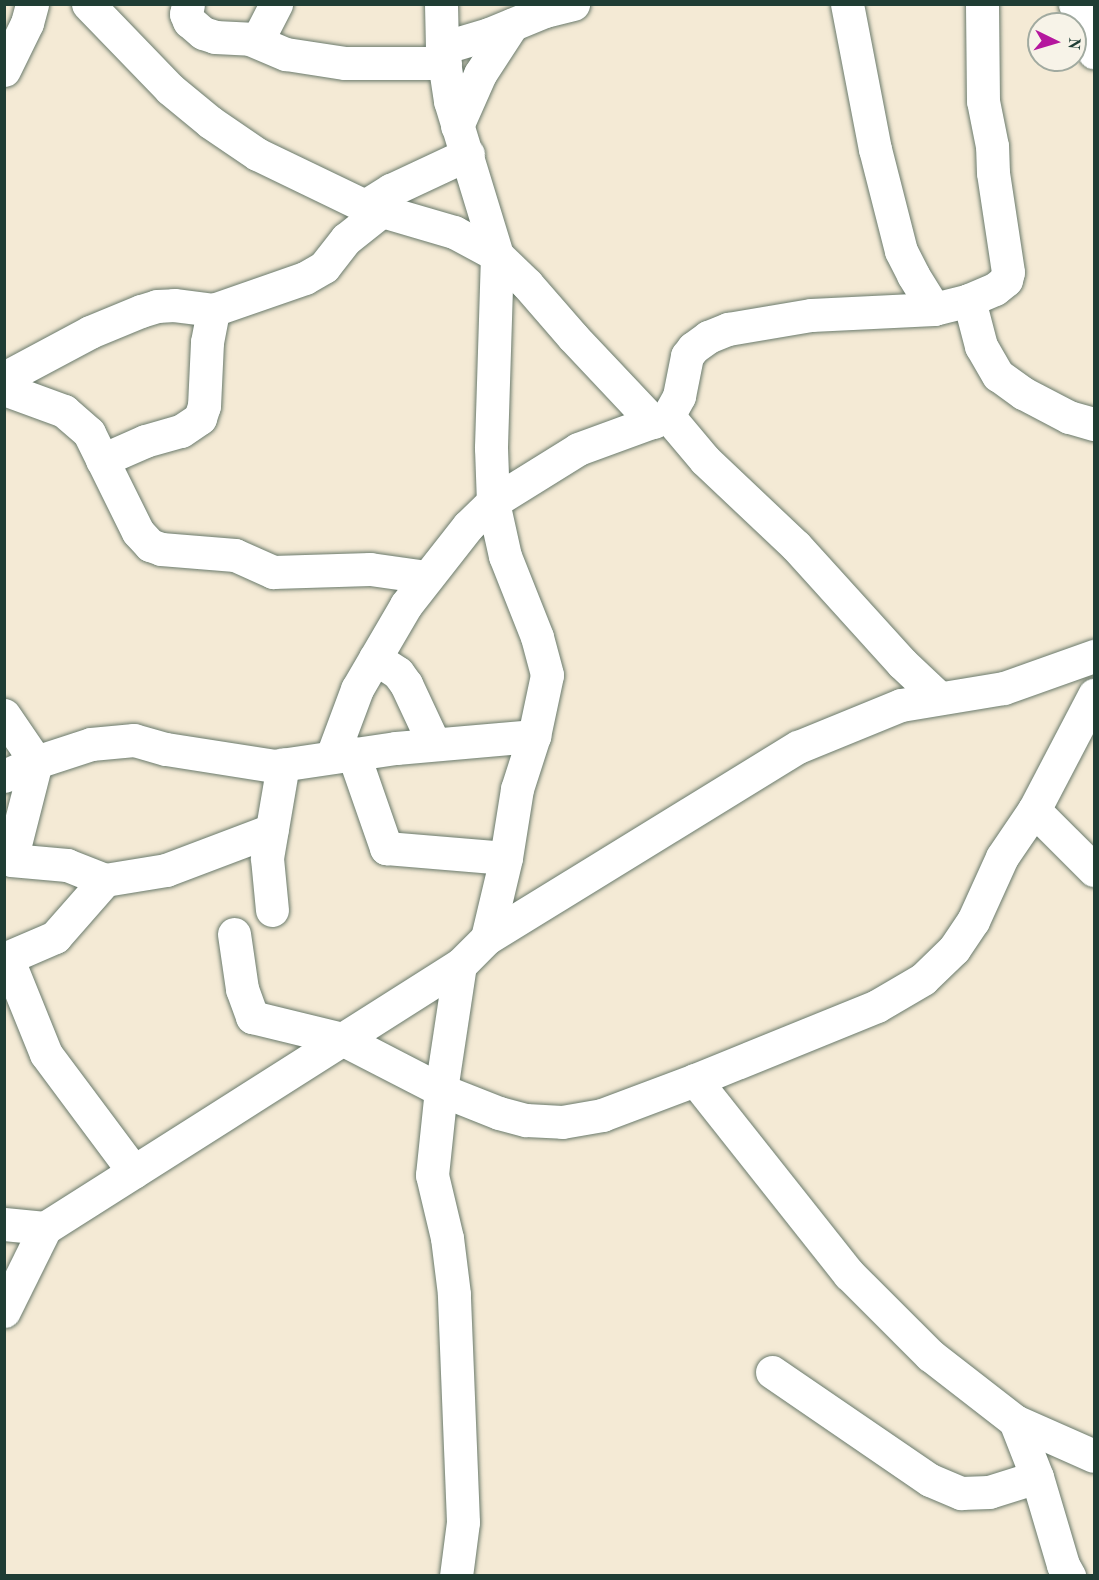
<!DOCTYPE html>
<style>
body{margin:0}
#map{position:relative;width:1099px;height:1580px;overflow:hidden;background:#f4ead5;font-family:"Old Standard TT",serif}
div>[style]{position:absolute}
.roads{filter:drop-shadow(0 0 2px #6a7a6c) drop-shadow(0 0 2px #6a7a6c)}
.minor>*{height:33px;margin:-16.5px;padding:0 16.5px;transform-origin:16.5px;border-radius:16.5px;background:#fff}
span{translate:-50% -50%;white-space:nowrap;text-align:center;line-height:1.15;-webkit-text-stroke:6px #f7f3e8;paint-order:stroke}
.frame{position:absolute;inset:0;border:6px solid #1f3d34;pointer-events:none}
.north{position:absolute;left:1027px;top:12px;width:60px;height:60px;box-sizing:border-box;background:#f7f3e8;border:2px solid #a1aaa0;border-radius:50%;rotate:95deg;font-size:16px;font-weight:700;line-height:24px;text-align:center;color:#1f3d34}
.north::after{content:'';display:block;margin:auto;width:21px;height:27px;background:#b5179e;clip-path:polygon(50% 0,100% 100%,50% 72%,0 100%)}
</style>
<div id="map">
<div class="roads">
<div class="minor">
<i style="left:88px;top:4px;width:118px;rotate:46deg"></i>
<i style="left:170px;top:89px;width:52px;rotate:39.5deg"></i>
<i style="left:210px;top:122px;width:57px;rotate:34.2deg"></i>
<i style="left:257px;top:154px;width:120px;rotate:25.7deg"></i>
<i style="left:365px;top:206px;width:93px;rotate:16.3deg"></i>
<i style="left:454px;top:232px;width:49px;rotate:28.1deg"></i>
<i style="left:497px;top:255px;width:42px;rotate:44deg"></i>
<i style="left:527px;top:284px;width:70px;rotate:49deg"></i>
<i style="left:573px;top:337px;width:117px;rotate:46.7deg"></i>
<i style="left:188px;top:4px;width:10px;rotate:101deg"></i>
<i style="left:186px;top:14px;width:8px;rotate:67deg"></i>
<i style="left:189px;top:21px;width:18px;rotate:41deg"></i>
<i style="left:203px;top:33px;width:13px;rotate:18deg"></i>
<i style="left:215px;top:37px;width:35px;rotate:3deg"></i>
<i style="left:250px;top:39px;width:39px;rotate:23deg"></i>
<i style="left:286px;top:54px;width:60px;rotate:8.7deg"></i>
<i style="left:345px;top:63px;width:100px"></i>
<i style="left:441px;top:4px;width:44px;rotate:88.7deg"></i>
<i style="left:442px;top:48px;width:54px;rotate:81.4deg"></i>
<i style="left:450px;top:101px;width:161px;rotate:73deg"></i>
<i style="left:497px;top:255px;width:193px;rotate:91.8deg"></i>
<i style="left:491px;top:448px;width:54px;rotate:87.9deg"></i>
<i style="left:493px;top:502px;width:55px;rotate:77.5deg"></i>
<i style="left:505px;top:556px;width:87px;rotate:68.4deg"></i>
<i style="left:537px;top:637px;width:39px;rotate:75deg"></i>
<i style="left:547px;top:675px;width:62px;rotate:102deg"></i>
<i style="left:534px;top:736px;width:56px;rotate:107.8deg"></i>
<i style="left:517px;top:789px;width:70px;rotate:99.1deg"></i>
<i style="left:506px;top:858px;width:82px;rotate:103.4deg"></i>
<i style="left:847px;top:4px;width:148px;rotate:79.1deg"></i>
<i style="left:875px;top:149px;width:105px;rotate:75.7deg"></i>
<i style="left:901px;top:251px;width:27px;rotate:63deg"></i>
<i style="left:913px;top:275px;width:40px;rotate:58deg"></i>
<i style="left:1075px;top:4px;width:52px;rotate:68.4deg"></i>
<i style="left:257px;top:41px;width:42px;rotate:-62.8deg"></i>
<i style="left:442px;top:48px;width:49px;rotate:-16.6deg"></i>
<i style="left:489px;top:34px;width:61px;rotate:-22.3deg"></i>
<i style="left:545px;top:11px;width:29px;rotate:-14deg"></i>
<i style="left:4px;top:70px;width:52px;rotate:-63.9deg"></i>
<i style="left:27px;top:23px;width:20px;rotate:-75deg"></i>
<i style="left:457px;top:126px;width:57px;rotate:-66.1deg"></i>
<i style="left:480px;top:74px;width:59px;rotate:-56.9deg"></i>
<i style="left:365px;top:206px;width:31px;rotate:-32deg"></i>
<i style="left:391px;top:190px;width:85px;rotate:-25.1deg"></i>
<i style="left:969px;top:300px;width:48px;rotate:75.4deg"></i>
<i style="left:981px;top:346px;width:34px;rotate:60deg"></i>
<i style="left:998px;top:375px;width:31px;rotate:36deg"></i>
<i style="left:1023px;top:393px;width:52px;rotate:27.6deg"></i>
<i style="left:1069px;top:417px;width:26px;rotate:16deg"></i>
<i style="left:4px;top:378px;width:98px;rotate:-28.1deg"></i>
<i style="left:90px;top:332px;width:55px;rotate:-22.4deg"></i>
<i style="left:141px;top:311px;width:17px;rotate:-17deg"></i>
<i style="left:157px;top:306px;width:17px;rotate:-3deg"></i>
<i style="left:174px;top:305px;width:39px;rotate:7deg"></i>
<i style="left:213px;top:310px;width:97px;rotate:-19.2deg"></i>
<i style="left:305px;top:278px;width:22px;rotate:-30deg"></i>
<i style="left:324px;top:267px;width:36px;rotate:-52deg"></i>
<i style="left:346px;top:239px;width:43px;rotate:-38.5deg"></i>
<i style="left:4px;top:389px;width:64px;rotate:20.1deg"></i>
<i style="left:64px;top:411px;width:33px;rotate:41deg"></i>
<i style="left:89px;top:433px;width:110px;rotate:63.7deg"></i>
<i style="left:138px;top:532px;width:18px;rotate:47deg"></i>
<i style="left:150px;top:545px;width:12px;rotate:20deg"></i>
<i style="left:161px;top:549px;width:74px;rotate:4.6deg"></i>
<i style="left:235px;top:555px;width:42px;rotate:24.1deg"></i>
<i style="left:273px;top:572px;width:97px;rotate:-1.8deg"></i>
<i style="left:370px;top:569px;width:57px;rotate:8.1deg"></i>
<i style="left:668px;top:416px;width:57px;rotate:49.9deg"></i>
<i style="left:705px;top:460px;width:125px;rotate:43.4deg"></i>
<i style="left:796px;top:546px;width:158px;rotate:47.8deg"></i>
<i style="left:902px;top:663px;width:50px;rotate:43.4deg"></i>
<i style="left:102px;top:460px;width:47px;rotate:-23.8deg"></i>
<i style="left:145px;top:441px;width:37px;rotate:-16deg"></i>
<i style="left:181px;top:431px;width:23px;rotate:-34deg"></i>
<i style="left:200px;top:418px;width:13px;rotate:-72deg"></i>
<i style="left:204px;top:406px;width:64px;rotate:-87.3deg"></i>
<i style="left:207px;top:342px;width:33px;rotate:-79deg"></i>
<i style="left:375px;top:658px;width:27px;rotate:33deg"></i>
<i style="left:398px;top:673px;width:14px;rotate:54deg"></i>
<i style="left:406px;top:684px;width:66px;rotate:65deg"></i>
<i style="left:4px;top:715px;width:57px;rotate:55.8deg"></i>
<i style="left:36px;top:762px;width:101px;rotate:104.3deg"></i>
<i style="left:11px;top:860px;width:56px;rotate:5.1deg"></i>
<i style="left:67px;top:865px;width:41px;rotate:21.5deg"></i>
<i style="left:105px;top:880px;width:62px;rotate:-9.3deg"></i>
<i style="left:166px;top:870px;width:113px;rotate:-20.7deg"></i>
<i style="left:353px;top:753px;width:101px;rotate:70.8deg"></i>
<i style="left:386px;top:848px;width:120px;rotate:4.8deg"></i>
<i style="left:332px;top:756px;width:72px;rotate:-69.5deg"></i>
<i style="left:357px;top:689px;width:97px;rotate:-59.7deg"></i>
<i style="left:406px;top:605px;width:100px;rotate:-51.9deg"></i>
<i style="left:468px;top:526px;width:35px;rotate:-44deg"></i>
<i style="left:493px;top:502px;width:100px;rotate:-31.9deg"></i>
<i style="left:578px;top:449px;width:96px;rotate:-20.1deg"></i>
<i style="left:668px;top:416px;width:23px;rotate:-61deg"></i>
<i style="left:679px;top:396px;width:41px;rotate:-78.7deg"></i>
<i style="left:687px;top:356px;width:10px;rotate:-53deg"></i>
<i style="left:693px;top:348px;width:19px;rotate:-36deg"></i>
<i style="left:708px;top:337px;width:22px;rotate:-22deg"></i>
<i style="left:728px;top:329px;width:84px;rotate:-9.6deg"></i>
<i style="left:811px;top:315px;width:123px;rotate:-2.8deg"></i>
<i style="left:934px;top:309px;width:36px;rotate:-14deg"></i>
<i style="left:969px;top:300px;width:28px;rotate:-23deg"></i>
<i style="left:995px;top:289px;width:14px;rotate:-39deg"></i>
<i style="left:1006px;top:280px;width:8px;rotate:-76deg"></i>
<i style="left:1008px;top:272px;width:100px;rotate:-98.6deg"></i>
<i style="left:993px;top:173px;width:27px;rotate:-92deg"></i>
<i style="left:992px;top:146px;width:46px;rotate:-101.3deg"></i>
<i style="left:983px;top:101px;width:97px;rotate:-90.6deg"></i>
<i style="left:4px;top:776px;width:35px;rotate:-24deg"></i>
<i style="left:36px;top:762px;width:58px;rotate:-18.1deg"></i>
<i style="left:91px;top:744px;width:43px;rotate:-5.3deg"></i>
<i style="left:134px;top:740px;width:33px;rotate:16deg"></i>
<i style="left:166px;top:749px;width:109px;rotate:8.9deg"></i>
<i style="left:274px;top:766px;width:123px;rotate:-8.4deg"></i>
<i style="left:396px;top:748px;width:139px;rotate:-5deg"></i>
<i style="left:1034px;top:810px;width:85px;rotate:45deg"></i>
<i style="left:272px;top:910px;width:52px;rotate:-95.5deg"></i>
<i style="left:267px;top:858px;width:95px;rotate:-80.3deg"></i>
<i style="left:234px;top:934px;width:56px;rotate:81.7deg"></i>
<i style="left:242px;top:989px;width:30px;rotate:70deg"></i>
<i style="left:252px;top:1017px;width:93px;rotate:13.7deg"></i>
<i style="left:342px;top:1039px;width:111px;rotate:27.3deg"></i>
<i style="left:441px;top:1090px;width:62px;rotate:21.6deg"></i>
<i style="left:499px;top:1113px;width:28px;rotate:15deg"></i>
<i style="left:526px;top:1120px;width:36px;rotate:3deg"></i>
<i style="left:562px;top:1122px;width:41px;rotate:-9.9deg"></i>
<i style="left:602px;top:1115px;width:99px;rotate:-20.6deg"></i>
<i style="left:695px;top:1080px;width:196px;rotate:-22.1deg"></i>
<i style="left:877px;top:1006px;width:53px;rotate:-30.4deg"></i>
<i style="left:923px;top:979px;width:43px;rotate:-44.1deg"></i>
<i style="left:954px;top:949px;width:34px;rotate:-56deg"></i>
<i style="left:973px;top:921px;width:70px;rotate:-65.6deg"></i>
<i style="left:1002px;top:857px;width:57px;rotate:-55.8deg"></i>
<i style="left:1034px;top:810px;width:130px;rotate:-62.4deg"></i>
<i style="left:4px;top:959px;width:56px;rotate:-23.3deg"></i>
<i style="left:55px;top:937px;width:76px;rotate:-48.7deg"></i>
<i style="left:8px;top:960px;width:101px;rotate:68deg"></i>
<i style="left:46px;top:1054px;width:147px;rotate:53.3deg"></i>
<i style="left:695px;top:1080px;width:248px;rotate:51.6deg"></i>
<i style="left:849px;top:1274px;width:115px;rotate:45deg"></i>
<i style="left:930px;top:1355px;width:108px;rotate:37.8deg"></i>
<i style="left:1015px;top:1421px;width:86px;rotate:23.9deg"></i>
<i style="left:4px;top:1224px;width:41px;rotate:5.6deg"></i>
<i style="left:45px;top:1228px;width:491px;rotate:-32.4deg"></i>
<i style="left:460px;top:965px;width:38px;rotate:-45deg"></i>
<i style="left:487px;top:938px;width:365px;rotate:-31.6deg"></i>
<i style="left:798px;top:747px;width:111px;rotate:-22.2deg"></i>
<i style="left:901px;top:705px;width:104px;rotate:-9.4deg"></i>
<i style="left:1004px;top:688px;width:96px;rotate:-19.6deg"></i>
<i style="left:4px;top:1311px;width:93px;rotate:-63.7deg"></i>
<i style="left:772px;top:1372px;width:191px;rotate:34.4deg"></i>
<i style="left:930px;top:1480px;width:34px;rotate:23deg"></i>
<i style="left:961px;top:1493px;width:28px;rotate:-2deg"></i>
<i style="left:989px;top:1492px;width:50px;rotate:-17.4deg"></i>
<i style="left:1015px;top:1421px;width:60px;rotate:68.6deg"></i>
<i style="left:1037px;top:1477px;width:92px;rotate:73.5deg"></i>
<i style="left:1063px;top:1565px;width:13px;rotate:61deg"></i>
<i style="left:456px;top:1576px;width:54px;rotate:-82.6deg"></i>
<i style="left:463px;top:1522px;width:228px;rotate:-92.3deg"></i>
<i style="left:454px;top:1294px;width:56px;rotate:-97.1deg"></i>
<i style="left:447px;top:1238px;width:65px;rotate:-103.4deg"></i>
<i style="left:432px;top:1175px;width:85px;rotate:-84deg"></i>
<i style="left:441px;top:1090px;width:126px;rotate:-81.4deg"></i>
</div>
</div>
<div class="frame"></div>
<div class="north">N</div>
</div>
